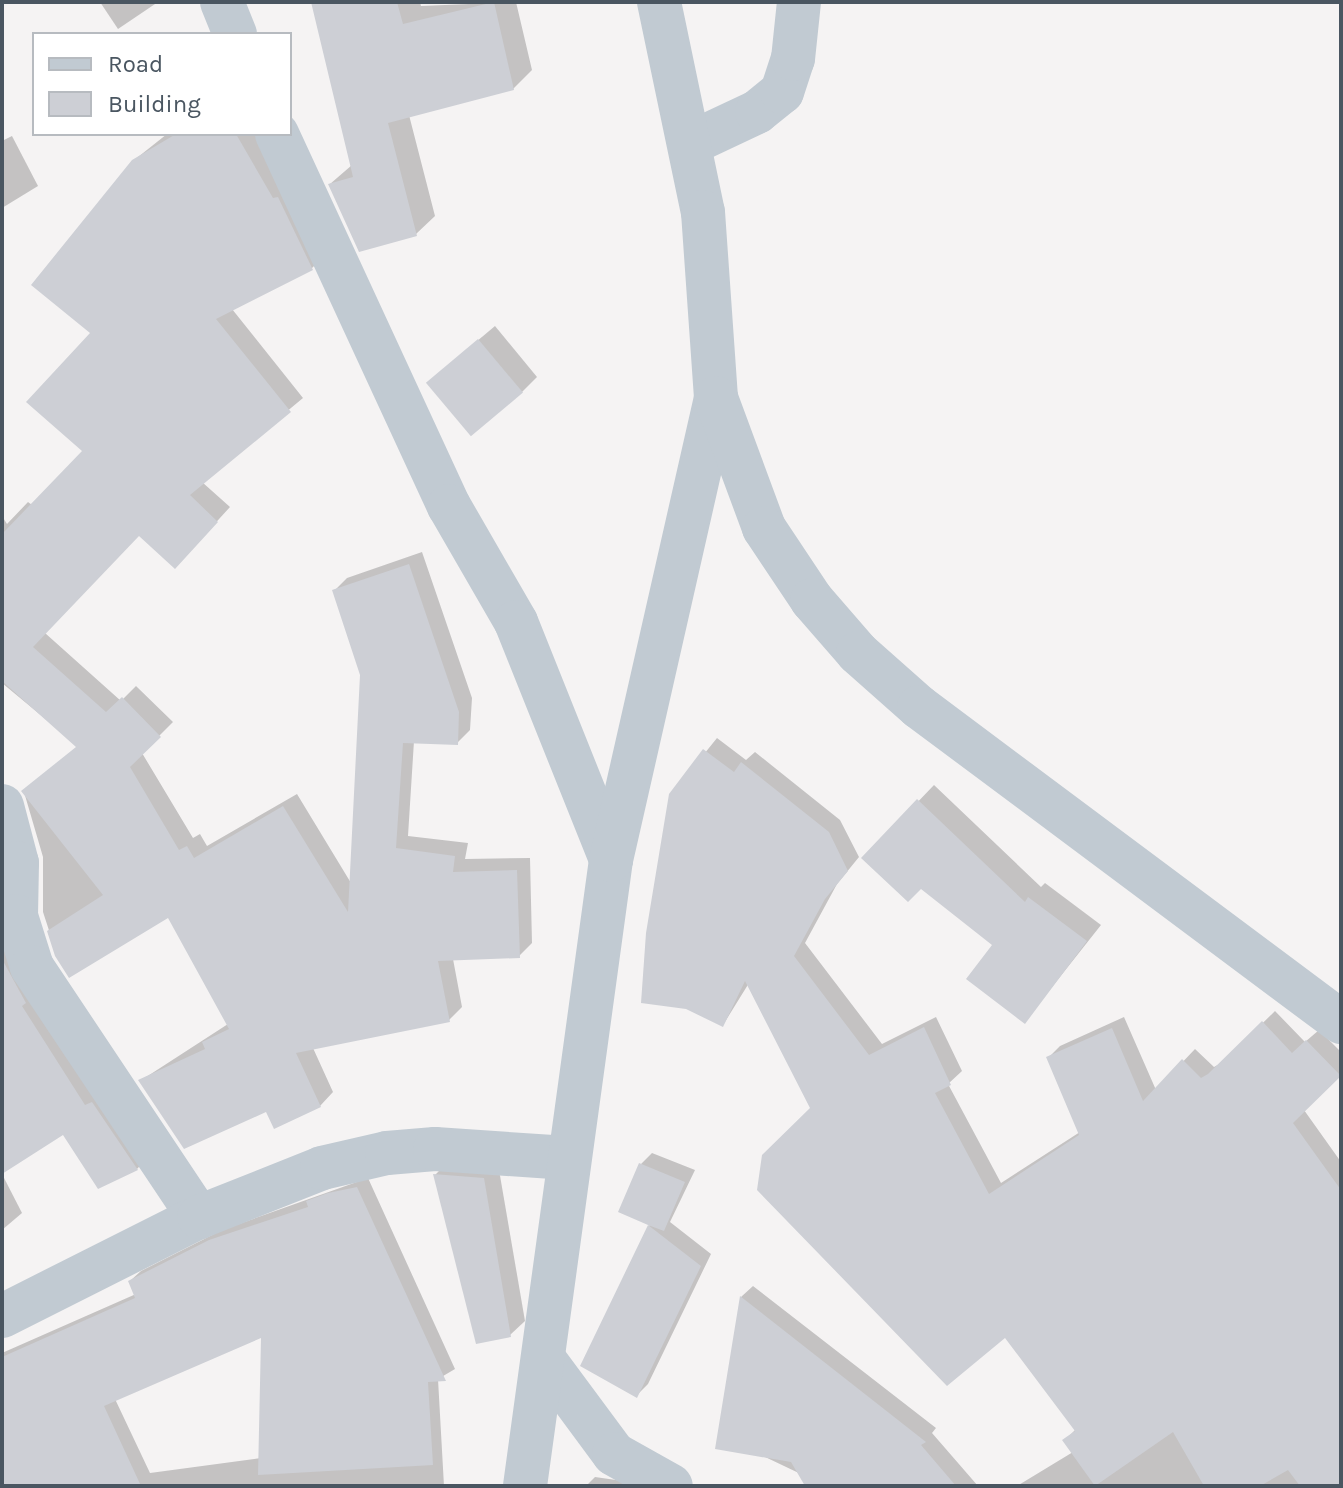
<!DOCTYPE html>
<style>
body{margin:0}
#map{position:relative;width:1343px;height:1488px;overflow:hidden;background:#f5f3f3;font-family:Karla,sans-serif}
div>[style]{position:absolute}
.shadow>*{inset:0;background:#0003}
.building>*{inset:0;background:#cdcfd5;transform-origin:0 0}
.minor>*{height:44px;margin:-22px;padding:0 22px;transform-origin:22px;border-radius:22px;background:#c1cad2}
.tertiary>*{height:44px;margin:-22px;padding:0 22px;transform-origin:22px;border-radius:22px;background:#c1cad2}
span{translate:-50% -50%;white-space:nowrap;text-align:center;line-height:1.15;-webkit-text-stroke:8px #fff;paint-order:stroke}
.frame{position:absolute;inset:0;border:4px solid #4a5661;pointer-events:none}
.legend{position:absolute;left:32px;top:32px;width:260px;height:104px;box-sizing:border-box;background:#fff;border:2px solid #b7bbc0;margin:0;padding:10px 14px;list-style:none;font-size:24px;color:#4a5661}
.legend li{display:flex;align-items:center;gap:16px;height:40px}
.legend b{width:40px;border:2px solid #b7bbc0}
</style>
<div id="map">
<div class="shadow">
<i style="clip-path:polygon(100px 2px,158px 2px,118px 29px)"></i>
<i style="clip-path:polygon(312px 2px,420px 2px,421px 6px,516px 2px,532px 70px,513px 89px,409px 115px,435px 216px,416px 234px,330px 184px,352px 165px)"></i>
<i style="clip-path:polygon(167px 134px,256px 134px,325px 255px,311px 269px,232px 309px,303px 398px,202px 482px,230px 507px,188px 553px,139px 534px,45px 633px,121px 701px,136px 686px,173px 722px,142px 753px,193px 838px,200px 834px,207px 846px,297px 794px,351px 883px,362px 674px,334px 591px,347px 578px,422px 552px,472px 698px,470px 730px,457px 743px,414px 741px,408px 836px,468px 843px,465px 859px,530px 858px,532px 943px,519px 956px,453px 959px,462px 1007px,449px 1020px,313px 1048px,333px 1092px,320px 1106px,268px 1109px,140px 1081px,228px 1024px,169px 916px,57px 955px,43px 912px,43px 857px,24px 792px,78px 746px,2px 683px,2px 516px,7px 524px,28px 502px,32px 505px,84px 450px,93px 333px,133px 161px)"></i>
<i style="clip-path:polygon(12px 136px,38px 186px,2px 208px,2px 141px)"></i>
<i style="clip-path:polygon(495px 326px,537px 377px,522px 392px,445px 368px)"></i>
<i style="clip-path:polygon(717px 738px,746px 760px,755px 752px,840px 820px,859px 857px,837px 884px,805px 943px,882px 1044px,936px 1017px,962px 1071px,948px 1084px,1001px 1183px,1080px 1132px,1048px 1058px,1060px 1046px,1124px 1017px,1156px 1090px,1195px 1049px,1214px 1067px,1223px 1062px,1275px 1011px,1305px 1042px,1319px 1030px,1341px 1052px,1341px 1075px,1304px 1110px,1341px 1162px,1341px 1486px,1017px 1486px,1073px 1452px,1065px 1440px,1076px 1429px,1005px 1336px,813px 1108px,749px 983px,723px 1025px,671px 795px)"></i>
<i style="clip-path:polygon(934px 785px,1041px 887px,1045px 883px,1101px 925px,1025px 1021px,995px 945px,921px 886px,864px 858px)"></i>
<i style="clip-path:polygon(2px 839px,5px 909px,150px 1155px,137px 1169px,63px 1132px,2px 1172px)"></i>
<i style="clip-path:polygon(652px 1153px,695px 1170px,670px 1222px,711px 1254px,648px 1384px,637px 1395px,583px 1365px,650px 1224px,641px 1164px)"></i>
<i style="clip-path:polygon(449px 1161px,498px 1164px,525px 1321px,510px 1335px,435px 1175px)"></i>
<i style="clip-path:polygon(2px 1174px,22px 1213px,2px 1230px)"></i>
<i style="clip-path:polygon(evenodd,368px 1178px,455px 1369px,438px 1379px,444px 1486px,2px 1486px,2px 1353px,136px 1294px,130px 1281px,141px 1271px,222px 1230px,368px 1178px,263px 1335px,261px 1458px,150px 1473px,115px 1399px,263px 1335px)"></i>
<i style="clip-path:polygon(753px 1286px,936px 1428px,932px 1433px,978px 1486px,826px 1486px,719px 1435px,741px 1297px)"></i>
<i style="clip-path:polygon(595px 1477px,651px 1485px,653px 1486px,586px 1486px)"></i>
</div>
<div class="building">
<i style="clip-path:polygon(311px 2px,397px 2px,403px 24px,494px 2px,514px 90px,388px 123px,417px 236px,359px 252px,328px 184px,353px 177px)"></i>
<i style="clip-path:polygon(176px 134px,236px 134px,273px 198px,278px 197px,313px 270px,216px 319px,291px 412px,190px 495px,218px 522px,175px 569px,139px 536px,33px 647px,106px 712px,122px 697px,161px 737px,130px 767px,179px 850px,187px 846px,194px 858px,283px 806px,348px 912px,360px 675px,332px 590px,409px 564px,459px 712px,458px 745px,403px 743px,396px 848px,455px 856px,453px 872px,517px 870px,520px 958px,438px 961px,450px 1022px,296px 1053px,321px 1107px,274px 1129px,266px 1112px,184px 1149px,138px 1080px,205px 1049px,202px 1042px,229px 1029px,168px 918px,69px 978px,55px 956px,47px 931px,103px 895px,21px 791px,76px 747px,2px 681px,2px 534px,82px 451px,26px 402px,90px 333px,31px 285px,132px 160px)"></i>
<i style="left:478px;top:339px;width:70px;height:68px;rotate:50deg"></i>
<i style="clip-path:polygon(703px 749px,734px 772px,741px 762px,829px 832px,848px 871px,825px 899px,794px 956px,869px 1055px,924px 1027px,951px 1085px,935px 1093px,989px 1194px,1079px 1135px,1046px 1057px,1112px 1028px,1143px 1101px,1182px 1059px,1201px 1078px,1208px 1074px,1262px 1021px,1292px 1053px,1306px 1040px,1341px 1076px,1293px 1123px,1341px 1190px,1341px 1486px,1300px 1486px,1288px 1470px,1260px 1486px,1204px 1486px,1173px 1432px,1095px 1486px,1062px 1440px,1075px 1431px,1005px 1338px,947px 1386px,757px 1190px,762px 1155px,810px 1108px,745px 981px,723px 1027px,686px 1009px,641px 1003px,646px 933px,669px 794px)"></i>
<i style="clip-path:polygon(917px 799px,1025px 902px,1028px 897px,1087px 941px,1025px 1024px,966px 979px,992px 945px,921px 889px,908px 902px,861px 858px)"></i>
<i style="clip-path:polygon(2px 959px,26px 1003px,22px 1006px,85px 1105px,92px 1102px,138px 1170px,98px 1189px,63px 1135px,2px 1174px)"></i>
<i style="clip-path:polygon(639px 1163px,685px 1182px,664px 1231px,648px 1225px,701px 1266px,637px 1398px,580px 1366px,648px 1225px,618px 1212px)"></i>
<i style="clip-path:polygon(433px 1174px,484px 1178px,511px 1337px,476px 1344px)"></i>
<i style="clip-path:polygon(357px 1187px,446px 1381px,428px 1382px,433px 1465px,258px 1475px,261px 1338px,104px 1406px,141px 1486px,2px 1486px,2px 1357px,135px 1298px,128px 1281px,209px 1240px,308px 1207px,306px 1201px,328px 1193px)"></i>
<i style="clip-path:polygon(740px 1296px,926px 1442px,921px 1445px,956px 1486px,805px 1486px,791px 1462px,715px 1449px)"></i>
</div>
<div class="minor">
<i style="left:222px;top:2px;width:35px;rotate:68deg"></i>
<i style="left:277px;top:134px;width:410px;rotate:65.2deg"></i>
<i style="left:449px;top:506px;width:134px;rotate:60deg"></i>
<i style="left:516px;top:622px;width:256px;rotate:68.2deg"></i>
<i style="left:691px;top:143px;width:73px;rotate:-25.2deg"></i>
<i style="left:757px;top:112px;width:32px;rotate:-39deg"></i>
<i style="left:782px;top:92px;width:35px;rotate:-72deg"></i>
<i style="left:793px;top:59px;width:57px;rotate:-84deg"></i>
<i style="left:2px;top:806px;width:59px;rotate:75.3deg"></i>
<i style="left:17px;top:863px;width:53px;rotate:91.1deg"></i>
<i style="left:16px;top:916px;width:53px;rotate:72.6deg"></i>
<i style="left:32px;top:967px;width:301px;rotate:56.3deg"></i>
<i style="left:2px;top:1316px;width:220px;rotate:-26.7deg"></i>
<i style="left:199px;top:1217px;width:132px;rotate:-21.7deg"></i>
<i style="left:322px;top:1168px;width:67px;rotate:-13deg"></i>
<i style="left:387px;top:1153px;width:48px;rotate:-4.8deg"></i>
<i style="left:435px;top:1149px;width:133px;rotate:3.9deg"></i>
<i style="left:546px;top:1362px;width:114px;rotate:53.5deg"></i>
<i style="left:614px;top:1454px;width:65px;rotate:29.3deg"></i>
<i style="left:525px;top:1486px;width:632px;rotate:-82.18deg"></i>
<i style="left:611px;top:860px;width:474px;rotate:-77.2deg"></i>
</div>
<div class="tertiary">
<i style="left:659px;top:2px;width:215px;rotate:78.2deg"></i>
<i style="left:703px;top:212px;width:186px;rotate:86deg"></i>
<i style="left:716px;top:398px;width:139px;rotate:69.7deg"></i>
<i style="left:764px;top:528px;width:87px;rotate:56.3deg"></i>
<i style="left:812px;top:600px;width:70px;rotate:49deg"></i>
<i style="left:858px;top:653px;width:81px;rotate:41.5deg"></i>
<i style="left:919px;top:707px;width:527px;rotate:36.74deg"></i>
</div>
<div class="frame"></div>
<ul class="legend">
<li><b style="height:10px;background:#c1cad2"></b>Road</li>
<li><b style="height:22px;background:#cdcfd5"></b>Building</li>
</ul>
</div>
